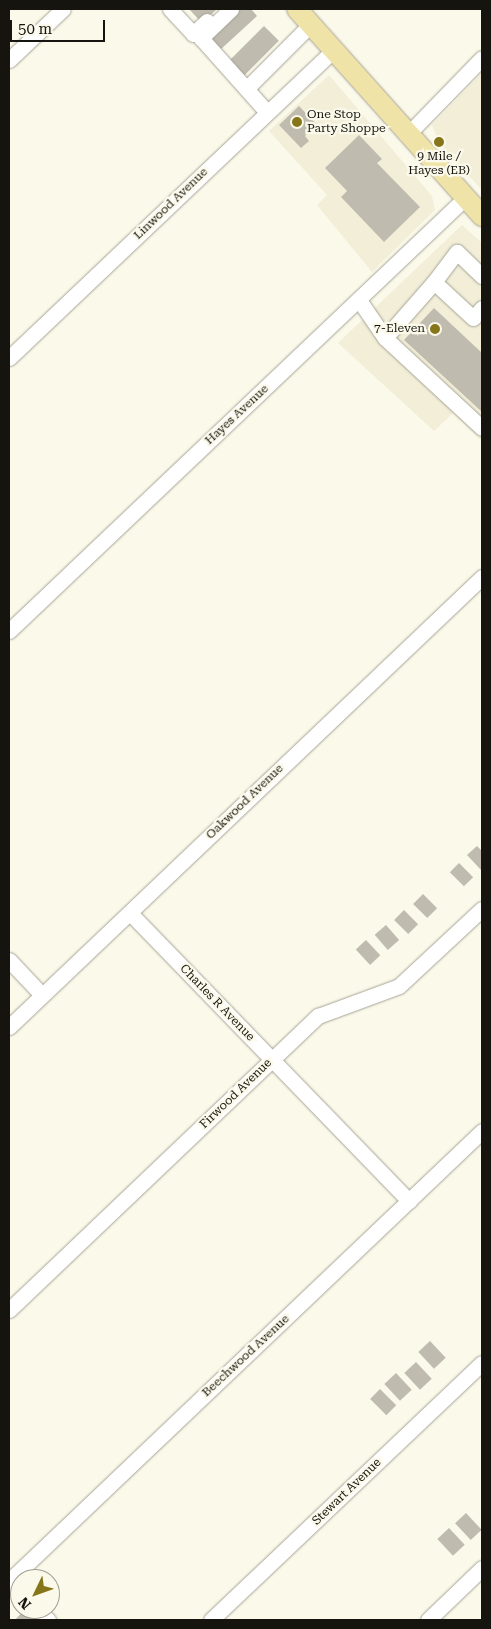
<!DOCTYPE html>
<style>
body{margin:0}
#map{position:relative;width:491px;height:1629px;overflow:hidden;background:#fbf9ea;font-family:"Roboto Serif",serif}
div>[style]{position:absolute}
.built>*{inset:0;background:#f2eed7}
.building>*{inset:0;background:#bfbcaf;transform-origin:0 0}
.roads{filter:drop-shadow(0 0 1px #a7a497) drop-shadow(0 0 1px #a7a497)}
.minor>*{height:15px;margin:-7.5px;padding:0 7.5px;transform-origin:7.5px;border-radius:7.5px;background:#fff}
.major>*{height:20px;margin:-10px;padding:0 10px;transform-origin:10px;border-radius:10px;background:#efe3a7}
.dots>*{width:14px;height:14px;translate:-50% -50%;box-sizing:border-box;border:2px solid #fbf9ea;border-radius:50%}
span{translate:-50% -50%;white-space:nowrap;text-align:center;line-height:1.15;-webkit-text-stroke:4.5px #fbf9ea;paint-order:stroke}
.poi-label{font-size:12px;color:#15140f}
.left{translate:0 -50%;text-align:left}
.right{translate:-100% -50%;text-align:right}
.street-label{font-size:12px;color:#15140f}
.frame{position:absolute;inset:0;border:10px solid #15140f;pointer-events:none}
.north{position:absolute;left:10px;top:1569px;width:50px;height:50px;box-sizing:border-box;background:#fbf9ea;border:1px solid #9f9d92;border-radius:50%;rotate:228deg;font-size:14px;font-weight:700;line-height:20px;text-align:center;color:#15140f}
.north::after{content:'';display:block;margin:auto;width:18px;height:22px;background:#877519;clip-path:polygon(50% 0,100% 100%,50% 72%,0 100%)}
.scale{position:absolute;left:10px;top:20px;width:95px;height:22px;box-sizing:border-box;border:2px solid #15140f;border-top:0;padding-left:6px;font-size:15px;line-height:18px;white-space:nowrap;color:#15140f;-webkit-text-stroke:4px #fbf9ea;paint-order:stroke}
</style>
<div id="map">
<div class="built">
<i style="clip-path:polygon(482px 73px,482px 190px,441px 146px,432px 125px)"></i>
<i style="clip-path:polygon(329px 75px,432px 196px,435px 210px,372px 272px,317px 205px,327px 195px,269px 131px)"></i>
<i style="clip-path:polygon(462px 225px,482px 243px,482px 441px,453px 413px,434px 431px,338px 343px)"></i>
</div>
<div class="building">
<i style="clip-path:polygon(189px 9px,217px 9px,202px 23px)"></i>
<i style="clip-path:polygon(234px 9px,251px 9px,257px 16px,220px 50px,206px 35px)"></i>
<i style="left:264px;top:26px;width:21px;height:50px;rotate:45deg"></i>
<i style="clip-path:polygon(299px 106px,316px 124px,305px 136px,309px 141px,301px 148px,279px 125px)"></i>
<i style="clip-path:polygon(359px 135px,382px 159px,377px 163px,420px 207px,384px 242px,341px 197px,347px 191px,325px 168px)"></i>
<i style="clip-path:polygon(434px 308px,482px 353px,482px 412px,404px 340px)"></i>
<i style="clip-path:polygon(477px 846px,482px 851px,481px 870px,467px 855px)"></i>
<i style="left:459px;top:863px;width:20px;height:13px;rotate:45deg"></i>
<i style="left:423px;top:894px;width:20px;height:14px;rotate:45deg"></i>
<i style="left:404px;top:910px;width:20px;height:14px;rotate:45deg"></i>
<i style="left:386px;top:925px;width:20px;height:15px;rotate:49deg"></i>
<i style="left:366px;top:940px;width:21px;height:14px;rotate:47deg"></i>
<i style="left:430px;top:1341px;width:23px;height:16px;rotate:47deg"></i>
<i style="left:416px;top:1362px;width:23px;height:16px;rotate:47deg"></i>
<i style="left:396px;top:1373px;width:23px;height:16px;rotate:47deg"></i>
<i style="left:380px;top:1389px;width:23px;height:14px;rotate:45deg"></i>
<i style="left:466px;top:1513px;width:23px;height:15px;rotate:47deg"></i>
<i style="left:449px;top:1528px;width:23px;height:16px;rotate:47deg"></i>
<i style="clip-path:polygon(25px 1609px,32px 1609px,45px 1620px,15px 1620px)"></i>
</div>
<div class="roads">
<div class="minor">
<i style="left:170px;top:9px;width:34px;rotate:47deg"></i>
<i style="left:193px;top:34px;width:19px;rotate:-43deg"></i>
<i style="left:231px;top:9px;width:42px;rotate:136deg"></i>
<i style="left:201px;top:38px;width:99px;rotate:48.3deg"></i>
<i style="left:9px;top:60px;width:74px;rotate:-43.4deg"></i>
<i style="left:247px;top:88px;width:91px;rotate:-45deg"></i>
<i style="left:407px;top:135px;width:107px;rotate:-45.8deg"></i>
<i style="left:434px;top:282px;width:38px;rotate:-53deg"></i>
<i style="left:457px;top:252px;width:35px;rotate:44deg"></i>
<i style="left:359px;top:300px;width:46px;rotate:55.6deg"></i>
<i style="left:482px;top:308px;width:13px;rotate:132deg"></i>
<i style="left:473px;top:318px;width:53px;rotate:-137.3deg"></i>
<i style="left:434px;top:282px;width:74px;rotate:131.2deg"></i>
<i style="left:385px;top:338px;width:132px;rotate:42.9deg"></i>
<i style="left:9px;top:358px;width:448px;rotate:-43.5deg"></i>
<i style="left:9px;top:631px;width:629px;rotate:-43.52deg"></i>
<i style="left:130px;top:913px;width:401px;rotate:45.9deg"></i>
<i style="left:9px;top:960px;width:48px;rotate:46.7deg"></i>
<i style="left:9px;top:1027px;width:653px;rotate:-43.57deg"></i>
<i style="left:9px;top:1310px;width:427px;rotate:-43.6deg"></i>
<i style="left:318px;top:1016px;width:86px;rotate:-20.3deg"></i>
<i style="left:399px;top:986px;width:113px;rotate:-42.9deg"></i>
<i style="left:9px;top:1581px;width:653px;rotate:-43.57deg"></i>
<i style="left:9px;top:1581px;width:16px;rotate:45deg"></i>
<i style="left:37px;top:1609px;width:16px;rotate:45deg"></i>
<i style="left:211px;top:1620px;width:373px;rotate:-43.5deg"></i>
<i style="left:428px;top:1620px;width:75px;rotate:-43.9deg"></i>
</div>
<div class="major">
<i style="left:297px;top:9px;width:278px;rotate:48.2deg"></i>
</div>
</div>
<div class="dots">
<i style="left:297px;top:122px;background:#877519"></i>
<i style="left:439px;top:142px;background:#877519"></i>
<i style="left:435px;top:329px;background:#877519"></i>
</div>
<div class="poi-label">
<span class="left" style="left:307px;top:122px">One Stop<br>Party Shoppe</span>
<span style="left:439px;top:164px">9 Mile /<br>Hayes (EB)</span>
<span class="right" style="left:425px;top:329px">7-Eleven</span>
</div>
<div class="street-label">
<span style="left:171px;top:204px;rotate:-44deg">Linwood Avenue</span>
<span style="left:237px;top:415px;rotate:-43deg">Hayes Avenue</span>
<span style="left:245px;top:802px;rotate:-44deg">Oakwood Avenue</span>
<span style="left:217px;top:1003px;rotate:46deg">Charles R Avenue</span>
<span style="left:236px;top:1094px;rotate:-44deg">Firwood Avenue</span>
<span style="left:246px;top:1356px;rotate:-43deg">Beechwood Avenue</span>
<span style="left:347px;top:1492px;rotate:-44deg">Stewart Avenue</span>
</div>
<div class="frame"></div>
<div class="north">N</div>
<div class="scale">50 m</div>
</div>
